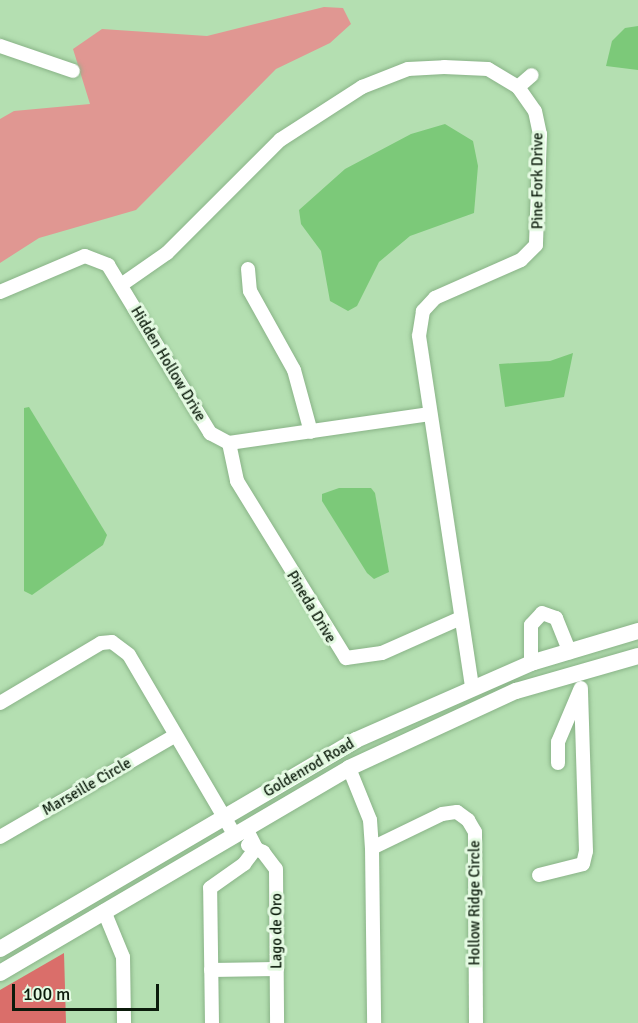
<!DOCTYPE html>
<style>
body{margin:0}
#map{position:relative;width:638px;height:1023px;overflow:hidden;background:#b4dfb1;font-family:Signika,sans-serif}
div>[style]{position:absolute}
.green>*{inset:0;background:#e09792}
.forest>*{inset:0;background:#da6e6a}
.water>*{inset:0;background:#7cc979}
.roads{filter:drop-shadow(0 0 2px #89b387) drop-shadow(0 0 2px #89b387)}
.minor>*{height:14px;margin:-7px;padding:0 7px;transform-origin:7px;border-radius:7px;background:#fff}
.major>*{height:16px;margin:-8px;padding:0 8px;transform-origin:8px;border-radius:8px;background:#fff}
span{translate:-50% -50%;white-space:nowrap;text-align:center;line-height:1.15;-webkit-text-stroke:6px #e4fae2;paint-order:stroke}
.street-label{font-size:15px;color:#0b1b0b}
.scale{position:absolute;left:12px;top:984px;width:147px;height:27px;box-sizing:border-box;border:3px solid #0b1b0b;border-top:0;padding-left:8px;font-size:18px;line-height:21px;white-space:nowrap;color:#0b1b0b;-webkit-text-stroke:4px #e4fae2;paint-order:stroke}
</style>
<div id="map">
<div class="green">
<i style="clip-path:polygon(324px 7px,343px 8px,351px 24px,330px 43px,276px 69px,136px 210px,39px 238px,0 263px,0 119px,14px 111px,90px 104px,73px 49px,102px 29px,207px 36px)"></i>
</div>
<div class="forest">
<i style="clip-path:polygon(64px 953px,66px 1023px,0 1023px,0 990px)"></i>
</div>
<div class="water">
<i style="clip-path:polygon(638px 26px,638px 70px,606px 66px,612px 41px,625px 28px)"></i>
<i style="clip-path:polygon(445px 124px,473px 141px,478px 166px,474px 213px,410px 236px,379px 262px,357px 306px,348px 311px,330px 301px,321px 251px,301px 224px,299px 210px,345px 169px,411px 134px)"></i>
<i style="clip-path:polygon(573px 353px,564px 397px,505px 407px,499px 364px,550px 361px)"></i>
<i style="clip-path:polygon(29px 407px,107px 535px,103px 545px,32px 595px,24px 591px,24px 408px)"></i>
<i style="clip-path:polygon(339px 488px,371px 488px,375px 493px,389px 572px,374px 579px,367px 573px,322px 501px,322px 494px)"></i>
</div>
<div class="roads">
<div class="minor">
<i style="left:0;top:46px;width:77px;rotate:18.9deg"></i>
<i style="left:518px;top:87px;width:18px;rotate:-41deg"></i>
<i style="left:248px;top:269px;width:22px;rotate:85deg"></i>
<i style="left:250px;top:291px;width:90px;rotate:60.9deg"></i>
<i style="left:294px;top:370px;width:64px;rotate:74.7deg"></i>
<i style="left:121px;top:285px;width:56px;rotate:-34.8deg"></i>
<i style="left:167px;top:253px;width:160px;rotate:-45deg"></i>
<i style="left:280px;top:140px;width:98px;rotate:-32.9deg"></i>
<i style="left:362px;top:87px;width:49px;rotate:-21.4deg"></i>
<i style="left:408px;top:69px;width:36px;rotate:-3deg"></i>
<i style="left:444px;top:67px;width:44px;rotate:2.6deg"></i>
<i style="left:488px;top:69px;width:35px;rotate:31deg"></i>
<i style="left:518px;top:87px;width:29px;rotate:55deg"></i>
<i style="left:535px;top:111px;width:24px;rotate:78deg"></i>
<i style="left:540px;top:134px;width:111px;rotate:92.1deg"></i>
<i style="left:536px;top:245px;width:21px;rotate:135deg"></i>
<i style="left:521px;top:260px;width:94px;rotate:156.2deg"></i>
<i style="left:435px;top:298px;width:18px;rotate:133deg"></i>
<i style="left:423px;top:311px;width:25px;rotate:99deg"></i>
<i style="left:419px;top:336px;width:355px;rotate:81.4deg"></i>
<i style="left:0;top:292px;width:92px;rotate:-23deg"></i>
<i style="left:85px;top:256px;width:25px;rotate:21deg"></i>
<i style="left:108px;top:265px;width:197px;rotate:58.7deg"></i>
<i style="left:210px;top:433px;width:21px;rotate:28deg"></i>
<i style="left:229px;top:443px;width:203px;rotate:-8.2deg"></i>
<i style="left:229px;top:443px;width:39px;rotate:78deg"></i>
<i style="left:237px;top:481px;width:208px;rotate:58.4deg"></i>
<i style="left:346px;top:658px;width:36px;rotate:-8deg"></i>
<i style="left:382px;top:653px;width:86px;rotate:-23.9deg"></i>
<i style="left:531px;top:664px;width:39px;rotate:-90deg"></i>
<i style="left:531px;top:625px;width:16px;rotate:-47deg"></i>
<i style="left:542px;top:613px;width:15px;rotate:20deg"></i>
<i style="left:556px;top:618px;width:37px;rotate:68deg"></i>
<i style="left:0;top:703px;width:117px;rotate:-30.7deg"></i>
<i style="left:101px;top:643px;width:11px;rotate:-5deg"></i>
<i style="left:112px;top:642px;width:21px;rotate:37deg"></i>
<i style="left:129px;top:655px;width:208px;rotate:59.6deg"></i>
<i style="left:558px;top:763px;width:21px;rotate:-90deg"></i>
<i style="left:558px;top:742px;width:56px;rotate:-67.1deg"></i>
<i style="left:349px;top:768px;width:56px;rotate:68deg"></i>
<i style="left:370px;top:820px;width:28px;rotate:86deg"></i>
<i style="left:372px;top:848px;width:175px;rotate:89.3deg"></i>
<i style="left:0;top:837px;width:201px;rotate:-30.1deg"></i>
<i style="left:248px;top:845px;width:17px;rotate:25deg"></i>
<i style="left:263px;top:852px;width:21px;rotate:53deg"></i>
<i style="left:276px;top:869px;width:154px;rotate:89.6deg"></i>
<i style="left:372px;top:848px;width:78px;rotate:-25.9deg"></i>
<i style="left:442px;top:814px;width:15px;rotate:-8deg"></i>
<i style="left:457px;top:812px;width:14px;rotate:36deg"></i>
<i style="left:468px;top:820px;width:14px;rotate:60deg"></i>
<i style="left:475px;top:832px;width:191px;rotate:89.7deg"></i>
<i style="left:539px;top:875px;width:45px;rotate:-14deg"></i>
<i style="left:583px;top:864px;width:13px;rotate:-77deg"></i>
<i style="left:586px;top:851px;width:163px;rotate:-91.8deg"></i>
<i style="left:104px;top:911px;width:50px;rotate:67.6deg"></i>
<i style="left:123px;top:957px;width:66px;rotate:89.1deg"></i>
<i style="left:211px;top:970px;width:66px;rotate:-0.9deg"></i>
<i style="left:212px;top:1023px;width:135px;rotate:-90.8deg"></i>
<i style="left:210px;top:888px;width:42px;rotate:-35.2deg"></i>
<i style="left:244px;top:864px;width:20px;rotate:-53deg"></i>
<i style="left:256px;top:848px;width:22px;rotate:-117deg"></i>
</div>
<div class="major">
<i style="left:0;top:949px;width:413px;rotate:-30.4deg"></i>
<i style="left:356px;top:740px;width:194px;rotate:-23.7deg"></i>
<i style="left:534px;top:662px;width:109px;rotate:-16.6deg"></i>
<i style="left:0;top:973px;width:405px;rotate:-30.4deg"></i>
<i style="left:349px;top:768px;width:184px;rotate:-24.8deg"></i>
<i style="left:516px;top:691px;width:127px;rotate:-16deg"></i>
</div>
</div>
<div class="street-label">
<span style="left:538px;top:181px;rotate:-90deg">Pine Fork Drive</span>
<span style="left:168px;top:364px;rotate:59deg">Hidden Hollow Drive</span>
<span style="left:311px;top:607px;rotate:59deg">Pineda Drive</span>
<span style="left:309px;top:768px;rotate:-30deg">Goldenrod Road</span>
<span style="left:87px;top:787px;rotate:-30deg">Marseille Circle</span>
<span style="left:475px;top:903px;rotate:-90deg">Hollow Ridge Circle</span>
<span style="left:277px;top:931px;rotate:-90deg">Lago de Oro</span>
</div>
<div class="scale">100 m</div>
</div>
